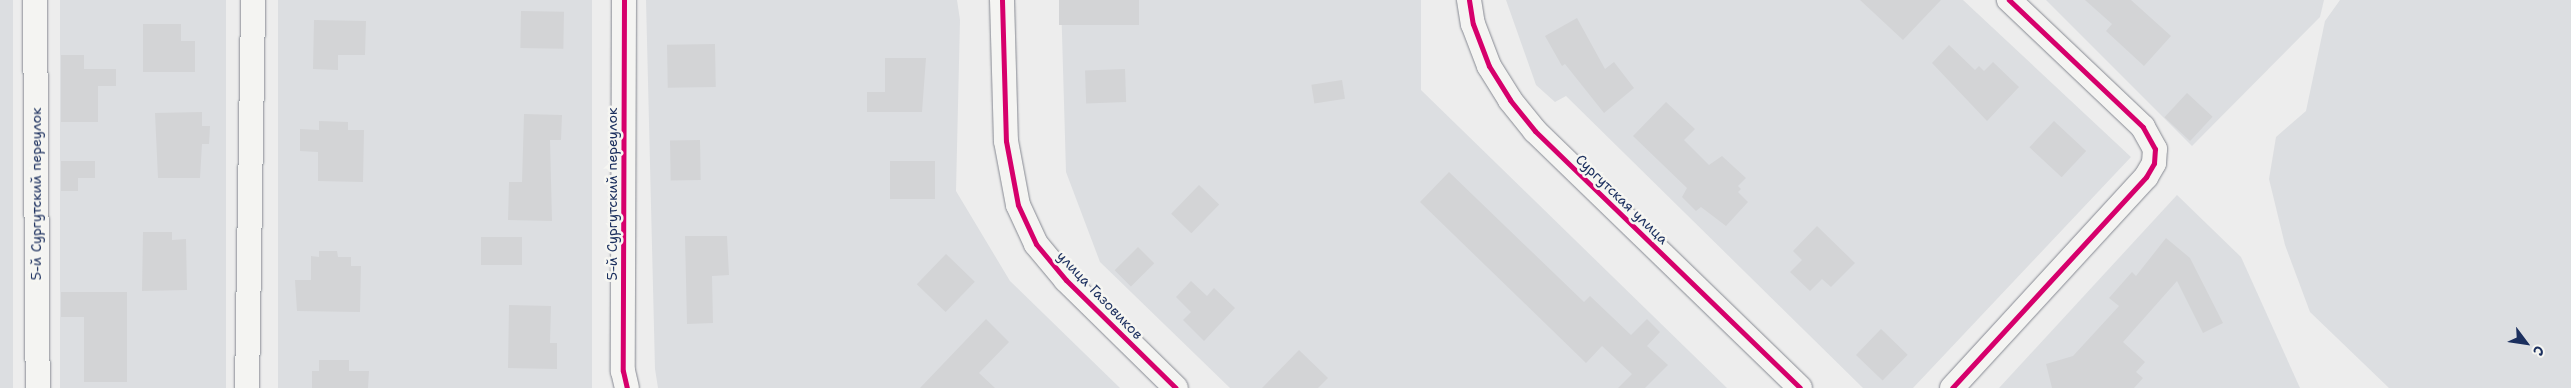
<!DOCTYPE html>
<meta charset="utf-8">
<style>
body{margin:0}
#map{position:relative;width:2571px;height:388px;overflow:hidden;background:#ededed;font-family:"Shantell Sans",sans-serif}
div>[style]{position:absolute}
.green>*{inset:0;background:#dcdee1;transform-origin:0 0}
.building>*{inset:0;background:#d3d4d6;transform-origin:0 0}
.roads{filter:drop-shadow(0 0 1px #868992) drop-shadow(0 0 1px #868992)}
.minor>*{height:24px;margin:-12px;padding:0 12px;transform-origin:12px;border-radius:12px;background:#f4f4f2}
.cycleway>*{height:5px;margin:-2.5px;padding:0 2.5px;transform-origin:2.5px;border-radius:2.5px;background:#d6006c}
span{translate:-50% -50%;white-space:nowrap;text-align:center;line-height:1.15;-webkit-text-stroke:5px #f6f6f2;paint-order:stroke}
.street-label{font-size:14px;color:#1b2f5e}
.north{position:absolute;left:2501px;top:318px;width:50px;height:50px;-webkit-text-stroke:4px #f6f6f2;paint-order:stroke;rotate:121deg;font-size:14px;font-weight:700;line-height:20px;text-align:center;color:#1b2f5e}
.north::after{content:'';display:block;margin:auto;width:18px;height:22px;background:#1b2f5e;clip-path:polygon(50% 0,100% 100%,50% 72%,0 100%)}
</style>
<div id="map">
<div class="green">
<i style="left:0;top:0;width:13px;height:388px"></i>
<i style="left:60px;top:0;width:166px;height:388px"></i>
<i style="left:278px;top:0;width:314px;height:388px"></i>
<i style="clip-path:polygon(646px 0,957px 0,960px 20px,956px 191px,1010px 281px,1120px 388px,658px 388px,655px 369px)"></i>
<i style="clip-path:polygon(1061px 0,1421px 0,1421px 90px,1727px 388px,1230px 388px,1100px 262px,1066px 172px)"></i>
<i style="clip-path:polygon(1506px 0,1963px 0,2131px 157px,1913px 388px,1863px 388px,1566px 96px,1555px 102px,1536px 85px)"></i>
<i style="clip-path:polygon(2046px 0,2324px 0,2320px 17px,2192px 146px)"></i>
<i style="clip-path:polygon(2340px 0,2571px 0,2571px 388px,2389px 388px,2310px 312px,2285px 245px,2269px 179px,2276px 137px,2306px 111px,2325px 21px)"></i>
<i style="clip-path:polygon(2177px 195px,2241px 257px,2300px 388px,1999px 388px)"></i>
</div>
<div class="building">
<i style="left:1059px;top:0;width:80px;height:25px"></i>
<i style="clip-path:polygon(1860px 0,1941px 0,1903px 40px)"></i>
<i style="clip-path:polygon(2085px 0,2131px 0,2171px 36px,2144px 66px,2106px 31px,2112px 24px)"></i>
<i style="left:521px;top:11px;width:43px;height:37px;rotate:1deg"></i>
<i style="clip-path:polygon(1577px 18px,1605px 69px,1614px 62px,1634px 88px,1604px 113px,1565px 64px,1562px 66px,1545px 36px)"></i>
<i style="clip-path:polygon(314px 20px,366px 21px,365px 55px,338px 55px,338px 70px,313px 69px)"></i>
<i style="clip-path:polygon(143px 24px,181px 24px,181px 41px,195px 41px,195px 72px,143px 72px)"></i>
<i style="left:715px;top:44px;width:43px;height:48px;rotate:89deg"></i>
<i style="clip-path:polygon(1949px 45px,1975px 70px,1979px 66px,1984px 71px,1993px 62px,2019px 87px,1987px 121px,1932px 63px)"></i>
<i style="clip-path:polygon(61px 55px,84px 55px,84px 69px,116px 69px,116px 86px,98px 86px,98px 122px,61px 122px)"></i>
<i style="clip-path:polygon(885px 58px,926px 58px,922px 112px,867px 112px,867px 92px,885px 92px)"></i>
<i style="left:1125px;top:69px;width:33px;height:40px;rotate:88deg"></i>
<i style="left:1342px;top:80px;width:19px;height:31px;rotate:81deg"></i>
<i style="left:2187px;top:93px;width:35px;height:33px;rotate:43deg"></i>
<i style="clip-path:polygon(1666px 102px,1695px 129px,1684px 140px,1709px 165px,1722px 156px,1746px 178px,1738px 186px,1741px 189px,1738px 192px,1748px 202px,1726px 226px,1701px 207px,1696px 211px,1682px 197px,1687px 188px,1633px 136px)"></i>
<i style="clip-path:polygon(202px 112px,202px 126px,210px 126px,209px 144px,202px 144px,200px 178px,158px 178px,155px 113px)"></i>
<i style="clip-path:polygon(524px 114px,562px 115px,561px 140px,550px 140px,552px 221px,508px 220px,509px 182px,522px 182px)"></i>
<i style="clip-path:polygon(319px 121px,348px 122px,348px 130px,364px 130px,363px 182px,318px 181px,318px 152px,300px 151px,300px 129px,319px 130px)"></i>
<i style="left:2054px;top:121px;width:44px;height:36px;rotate:43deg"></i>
<i style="left:700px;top:140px;width:40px;height:30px;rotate:89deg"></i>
<i style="clip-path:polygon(61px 161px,95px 161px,95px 178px,78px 178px,78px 191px,61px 191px)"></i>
<i style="left:935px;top:161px;width:38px;height:45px;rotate:90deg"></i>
<i style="clip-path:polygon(1449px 172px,1584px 302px,1590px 296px,1631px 335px,1647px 319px,1660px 332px,1647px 346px,1668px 365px,1645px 388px,1618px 388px,1632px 374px,1602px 346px,1586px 363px,1420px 202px)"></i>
<i style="left:1199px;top:185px;width:28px;height:40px;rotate:44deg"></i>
<i style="clip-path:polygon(1817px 226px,1855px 263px,1831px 287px,1822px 279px,1810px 291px,1790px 272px,1802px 260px,1793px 251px)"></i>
<i style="clip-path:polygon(143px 232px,172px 232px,172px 240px,186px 239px,187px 290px,142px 291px)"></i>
<i style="clip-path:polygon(685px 236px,727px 236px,729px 275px,712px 276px,713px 323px,687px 324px)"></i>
<i style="left:481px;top:237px;width:41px;height:28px"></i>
<i style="clip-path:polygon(2166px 238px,2190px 258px,2223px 323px,2203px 333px,2177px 281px,2123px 342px,2145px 362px,2136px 372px,2143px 378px,2134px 388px,2052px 388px,2046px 364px,2073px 356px,2119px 306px,2109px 298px,2132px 272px,2136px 276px)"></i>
<i style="left:1138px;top:247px;width:23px;height:33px;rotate:45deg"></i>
<i style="clip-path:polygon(319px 251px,337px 251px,338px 257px,351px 257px,351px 266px,361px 266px,360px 312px,297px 311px,295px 280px,311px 280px,311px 256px,319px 257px)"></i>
<i style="left:946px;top:254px;width:40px;height:42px;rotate:44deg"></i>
<i style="clip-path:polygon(1191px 281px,1207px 296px,1214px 288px,1235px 308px,1204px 341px,1183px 320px,1191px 312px,1176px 297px)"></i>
<i style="clip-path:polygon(61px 292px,127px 292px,127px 382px,84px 382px,84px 317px,61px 317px)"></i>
<i style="clip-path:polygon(509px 305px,551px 306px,550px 343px,557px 343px,557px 369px,508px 368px)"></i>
<i style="clip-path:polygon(986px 319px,1009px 342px,979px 373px,995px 388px,920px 388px)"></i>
<i style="left:1881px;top:329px;width:37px;height:36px;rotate:44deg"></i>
<i style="clip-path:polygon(1299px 350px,1328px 378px,1318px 388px,1262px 388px)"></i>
<i style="clip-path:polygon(319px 360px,349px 360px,349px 371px,369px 371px,368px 388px,312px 388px,312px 371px,319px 371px)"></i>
</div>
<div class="roads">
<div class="minor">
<i style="left:35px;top:0;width:388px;rotate:89.6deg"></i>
<i style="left:624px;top:0;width:371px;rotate:90.2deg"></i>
<i style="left:623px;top:371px;width:17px;rotate:77deg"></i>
<i style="left:1002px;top:0;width:141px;rotate:88.4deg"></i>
<i style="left:1006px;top:141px;width:65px;rotate:79.4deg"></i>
<i style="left:1018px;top:205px;width:43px;rotate:65.2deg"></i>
<i style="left:1036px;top:244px;width:47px;rotate:50.2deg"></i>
<i style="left:1066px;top:280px;width:154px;rotate:44.5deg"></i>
<i style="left:1469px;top:0;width:24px;rotate:81deg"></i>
<i style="left:1473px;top:24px;width:45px;rotate:69.1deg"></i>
<i style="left:1489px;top:66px;width:40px;rotate:58deg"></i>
<i style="left:1510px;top:100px;width:40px;rotate:51deg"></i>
<i style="left:1535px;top:131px;width:369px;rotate:44.1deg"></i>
<i style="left:247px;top:388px;width:388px;rotate:-89.1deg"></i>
<i style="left:1952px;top:388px;width:287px;rotate:-47.4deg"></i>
<i style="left:2146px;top:177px;width:16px;rotate:-60deg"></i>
<i style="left:2154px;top:163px;width:14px;rotate:-86deg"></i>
<i style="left:2155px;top:149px;width:25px;rotate:-119deg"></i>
<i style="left:2143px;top:127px;width:185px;rotate:-136.5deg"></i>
</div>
</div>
<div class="cycleway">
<i style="left:624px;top:0;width:371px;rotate:90.2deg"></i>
<i style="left:623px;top:371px;width:17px;rotate:77deg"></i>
<i style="left:1002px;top:0;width:141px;rotate:88.4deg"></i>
<i style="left:1006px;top:141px;width:65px;rotate:79.4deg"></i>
<i style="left:1018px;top:205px;width:43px;rotate:65.2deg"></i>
<i style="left:1036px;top:244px;width:47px;rotate:50.2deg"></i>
<i style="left:1066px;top:280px;width:154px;rotate:44.5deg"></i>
<i style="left:1469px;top:0;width:24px;rotate:81deg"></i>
<i style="left:1473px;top:24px;width:45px;rotate:69.1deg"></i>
<i style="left:1489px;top:66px;width:40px;rotate:58deg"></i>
<i style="left:1510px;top:100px;width:40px;rotate:51deg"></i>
<i style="left:1535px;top:131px;width:369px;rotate:44.1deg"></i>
<i style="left:1952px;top:388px;width:287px;rotate:-47.4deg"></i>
<i style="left:2146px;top:177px;width:16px;rotate:-60deg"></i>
<i style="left:2154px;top:163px;width:14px;rotate:-86deg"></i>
<i style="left:2155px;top:149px;width:25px;rotate:-119deg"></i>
<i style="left:2143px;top:127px;width:185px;rotate:-136.5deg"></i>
</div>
<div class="street-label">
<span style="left:36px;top:194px;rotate:-90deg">5-й Сургутский переулок</span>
<span style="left:612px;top:194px;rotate:-90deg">5-й Сургутский переулок</span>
<span style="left:1622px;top:199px;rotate:44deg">Сургутская улица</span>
<span style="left:1100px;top:295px;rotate:46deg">улица Газовиков</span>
</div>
<div class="north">С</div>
</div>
